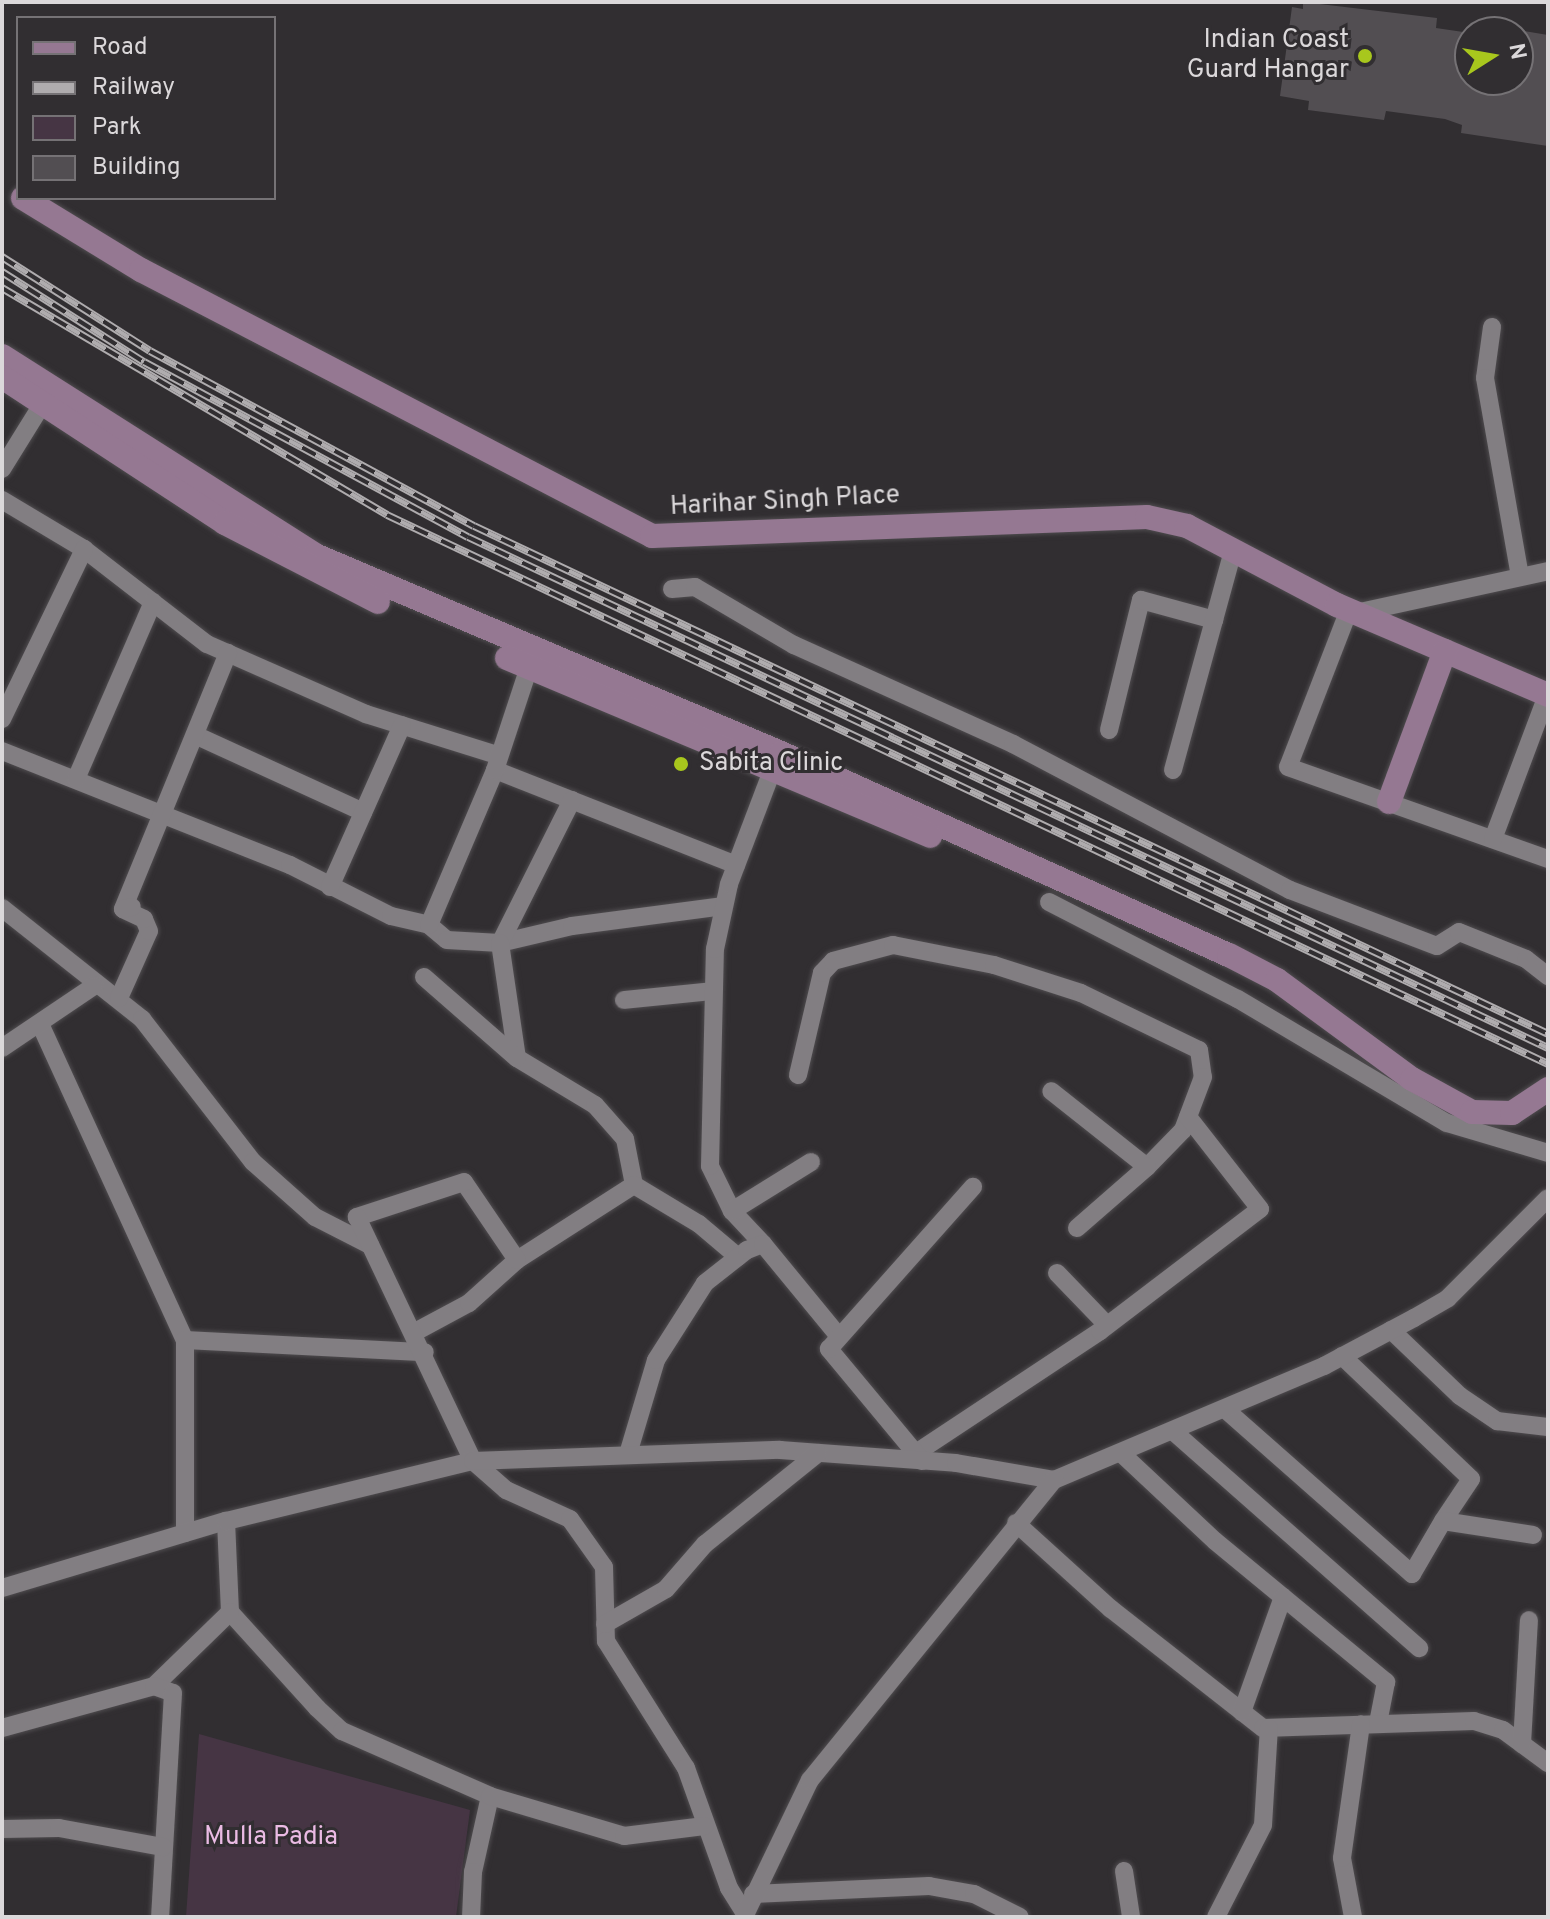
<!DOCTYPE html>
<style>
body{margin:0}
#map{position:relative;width:1550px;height:1919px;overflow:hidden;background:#312e31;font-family:Overpass,sans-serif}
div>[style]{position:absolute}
.green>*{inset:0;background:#463544}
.building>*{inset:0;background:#524e52}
.roads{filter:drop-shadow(0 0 2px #4f4c4f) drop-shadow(0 0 2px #4f4c4f)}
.street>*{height:18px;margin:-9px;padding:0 9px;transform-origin:9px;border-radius:9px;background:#827e82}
.secondary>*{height:24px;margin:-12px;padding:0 12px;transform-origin:12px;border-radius:12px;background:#957892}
.rail>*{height:8px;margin-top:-4px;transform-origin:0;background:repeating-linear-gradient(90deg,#312e31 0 15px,#afacae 0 30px);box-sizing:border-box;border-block:2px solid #afacae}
.dots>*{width:22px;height:22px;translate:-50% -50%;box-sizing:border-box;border:4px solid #312e31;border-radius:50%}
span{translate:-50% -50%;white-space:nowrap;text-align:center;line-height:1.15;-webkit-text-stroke:6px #312e31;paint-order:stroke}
.poi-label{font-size:26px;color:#dbd8da}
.right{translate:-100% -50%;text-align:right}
.left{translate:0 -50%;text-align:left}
.street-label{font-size:26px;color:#dbd8da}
.park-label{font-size:26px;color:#eabbe4}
.frame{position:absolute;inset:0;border:4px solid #dbd8da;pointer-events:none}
.legend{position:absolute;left:16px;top:16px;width:260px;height:184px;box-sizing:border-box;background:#312e31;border:2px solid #757275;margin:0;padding:10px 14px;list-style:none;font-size:24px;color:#dbd8da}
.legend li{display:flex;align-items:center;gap:16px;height:40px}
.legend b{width:40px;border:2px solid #757275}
.north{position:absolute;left:1454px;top:16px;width:80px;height:80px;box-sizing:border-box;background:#312e31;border:2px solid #757275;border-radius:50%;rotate:79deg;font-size:22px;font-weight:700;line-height:32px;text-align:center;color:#dbd8da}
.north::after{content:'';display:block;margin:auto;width:28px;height:36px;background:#a8c71d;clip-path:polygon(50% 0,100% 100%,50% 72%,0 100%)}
</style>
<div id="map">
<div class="green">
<i style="clip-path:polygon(199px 1734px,470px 1810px,456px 1917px,186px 1917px)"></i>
</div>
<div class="building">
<i style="clip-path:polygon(1303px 2px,1437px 18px,1436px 28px,1470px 33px,1470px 80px,1518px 80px,1518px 30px,1548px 35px,1548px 146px,1461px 133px,1462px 125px,1445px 119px,1386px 111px,1384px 120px,1308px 110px,1309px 101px,1280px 96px,1292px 7px,1303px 9px)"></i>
</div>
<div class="roads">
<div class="street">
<i style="left:1492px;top:327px;width:51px;rotate:97.8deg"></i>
<i style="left:1485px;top:378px;width:202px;rotate:80deg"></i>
<i style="left:2px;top:469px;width:78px;rotate:-58.2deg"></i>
<i style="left:2px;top:500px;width:96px;rotate:30.9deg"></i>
<i style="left:84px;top:549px;width:155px;rotate:37.7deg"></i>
<i style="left:207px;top:644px;width:174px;rotate:23.8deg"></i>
<i style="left:366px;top:714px;width:137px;rotate:17.4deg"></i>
<i style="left:672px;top:589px;width:23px;rotate:-5deg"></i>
<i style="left:695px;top:587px;width:115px;rotate:30.4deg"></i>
<i style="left:794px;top:645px;width:240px;rotate:24.3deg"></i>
<i style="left:1013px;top:744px;width:313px;rotate:27.8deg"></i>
<i style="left:1290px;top:890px;width:157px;rotate:20.9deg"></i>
<i style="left:1437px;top:946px;width:26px;rotate:-32deg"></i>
<i style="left:1459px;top:932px;width:72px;rotate:21.9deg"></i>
<i style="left:1526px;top:959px;width:28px;rotate:38deg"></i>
<i style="left:1349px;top:610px;width:168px;rotate:111.2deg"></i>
<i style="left:1288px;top:767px;width:276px;rotate:19.5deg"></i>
<i style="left:1356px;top:613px;width:197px;rotate:-12.3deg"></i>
<i style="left:2px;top:719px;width:189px;rotate:-64.2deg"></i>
<i style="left:1109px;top:730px;width:134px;rotate:-76.2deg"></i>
<i style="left:1141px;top:600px;width:76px;rotate:15.3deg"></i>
<i style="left:195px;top:735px;width:185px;rotate:24.6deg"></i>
<i style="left:2px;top:751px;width:310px;rotate:21.6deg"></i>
<i style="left:290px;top:865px;width:113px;rotate:26.8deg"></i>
<i style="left:391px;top:916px;width:39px;rotate:13deg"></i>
<i style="left:429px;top:925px;width:23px;rotate:40deg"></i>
<i style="left:447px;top:940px;width:53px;rotate:3.2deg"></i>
<i style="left:500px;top:943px;width:74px;rotate:-13.3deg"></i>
<i style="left:572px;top:926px;width:153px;rotate:-7.5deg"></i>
<i style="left:495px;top:770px;width:259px;rotate:21.5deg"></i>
<i style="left:1173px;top:770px;width:228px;rotate:-74.7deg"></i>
<i style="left:76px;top:779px;width:193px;rotate:-66.5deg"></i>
<i style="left:572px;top:800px;width:160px;rotate:116.7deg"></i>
<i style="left:500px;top:943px;width:116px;rotate:81.6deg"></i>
<i style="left:517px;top:1058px;width:91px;rotate:31.1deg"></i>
<i style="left:595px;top:1105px;width:45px;rotate:48.6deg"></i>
<i style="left:625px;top:1139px;width:47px;rotate:78.9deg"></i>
<i style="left:634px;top:1185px;width:76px;rotate:31deg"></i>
<i style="left:699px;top:1224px;width:51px;rotate:40.2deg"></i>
<i style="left:1493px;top:839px;width:154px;rotate:-69.4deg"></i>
<i style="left:330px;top:887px;width:177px;rotate:-66deg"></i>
<i style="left:1049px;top:902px;width:212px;rotate:27.2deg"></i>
<i style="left:1238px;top:999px;width:243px;rotate:30.7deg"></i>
<i style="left:1447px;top:1123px;width:105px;rotate:16.5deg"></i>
<i style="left:2px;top:908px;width:179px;rotate:38.4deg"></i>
<i style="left:142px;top:1019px;width:181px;rotate:52.2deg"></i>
<i style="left:253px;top:1162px;width:83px;rotate:41.6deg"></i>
<i style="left:315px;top:1217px;width:62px;rotate:27deg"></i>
<i style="left:123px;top:909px;width:277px;rotate:-67.7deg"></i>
<i style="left:429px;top:925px;width:168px;rotate:-66.9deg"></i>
<i style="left:495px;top:770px;width:108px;rotate:-71.7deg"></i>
<i style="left:424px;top:977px;width:123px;rotate:41.1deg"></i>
<i style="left:119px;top:998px;width:73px;rotate:-65.9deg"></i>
<i style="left:149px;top:931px;width:13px;rotate:-113deg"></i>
<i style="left:144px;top:919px;width:23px;rotate:-155deg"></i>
<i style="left:123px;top:909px;width:9px;rotate:-13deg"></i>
<i style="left:624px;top:1000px;width:89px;rotate:-5.8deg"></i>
<i style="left:41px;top:1026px;width:345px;rotate:65.4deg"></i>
<i style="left:185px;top:1340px;width:240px;rotate:2.9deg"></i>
<i style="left:2px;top:1048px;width:111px;rotate:-34deg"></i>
<i style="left:798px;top:1075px;width:105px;rotate:-76.8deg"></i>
<i style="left:822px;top:973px;width:16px;rotate:-47deg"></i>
<i style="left:833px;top:961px;width:62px;rotate:-14.9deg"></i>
<i style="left:893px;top:945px;width:103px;rotate:11.2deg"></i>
<i style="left:994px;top:965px;width:91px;rotate:17.8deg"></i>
<i style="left:1081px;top:993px;width:131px;rotate:25.8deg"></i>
<i style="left:1199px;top:1050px;width:27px;rotate:82deg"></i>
<i style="left:1203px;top:1077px;width:57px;rotate:110.7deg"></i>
<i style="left:1183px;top:1130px;width:52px;rotate:134.2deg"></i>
<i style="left:1147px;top:1167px;width:122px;rotate:-141.6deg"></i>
<i style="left:732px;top:1211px;width:50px;rotate:-116.1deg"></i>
<i style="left:710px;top:1166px;width:217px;rotate:-88.7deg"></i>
<i style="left:715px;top:949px;width:66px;rotate:-77.8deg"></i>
<i style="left:729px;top:884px;width:121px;rotate:-69.2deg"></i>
<i style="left:1077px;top:1228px;width:93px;rotate:-41.1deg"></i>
<i style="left:763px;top:1244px;width:45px;rotate:-133.2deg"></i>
<i style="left:732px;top:1211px;width:93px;rotate:-31.8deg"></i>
<i style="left:517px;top:1260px;width:139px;rotate:-32.7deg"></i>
<i style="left:1057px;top:1273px;width:72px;rotate:46.1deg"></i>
<i style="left:1391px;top:1330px;width:95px;rotate:43.7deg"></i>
<i style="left:1460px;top:1396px;width:45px;rotate:34deg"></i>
<i style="left:1497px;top:1421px;width:51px;rotate:6.7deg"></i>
<i style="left:415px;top:1332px;width:61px;rotate:-28.2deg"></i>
<i style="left:469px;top:1303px;width:64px;rotate:-41.9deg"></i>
<i style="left:517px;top:1260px;width:94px;rotate:-124.2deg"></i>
<i style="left:464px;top:1182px;width:113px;rotate:161.9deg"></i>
<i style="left:357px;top:1217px;width:270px;rotate:64.6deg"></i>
<i style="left:473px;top:1461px;width:44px;rotate:41.3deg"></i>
<i style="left:506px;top:1490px;width:70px;rotate:24.4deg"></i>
<i style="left:570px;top:1519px;width:59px;rotate:54.7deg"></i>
<i style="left:604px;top:1567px;width:74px;rotate:88.5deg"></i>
<i style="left:606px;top:1641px;width:150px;rotate:57.8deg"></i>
<i style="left:686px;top:1768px;width:127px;rotate:70.3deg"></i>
<i style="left:729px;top:1888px;width:28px;rotate:58deg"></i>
<i style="left:185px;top:1340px;width:193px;rotate:90deg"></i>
<i style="left:1342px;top:1356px;width:178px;rotate:43.6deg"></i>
<i style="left:1471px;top:1479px;width:50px;rotate:123.7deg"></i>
<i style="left:1226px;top:1410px;width:248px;rotate:41.4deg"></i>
<i style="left:1412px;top:1574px;width:61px;rotate:-59.7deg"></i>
<i style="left:1443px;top:1521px;width:91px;rotate:8.8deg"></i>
<i style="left:1174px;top:1432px;width:327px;rotate:41.4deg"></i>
<i style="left:916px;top:1453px;width:221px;rotate:-33.5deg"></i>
<i style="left:1100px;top:1331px;width:201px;rotate:-37.3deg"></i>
<i style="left:1260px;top:1209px;width:117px;rotate:-128deg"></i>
<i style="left:628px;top:1454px;width:98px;rotate:-73.4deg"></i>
<i style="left:656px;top:1360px;width:91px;rotate:-57.5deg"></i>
<i style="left:705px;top:1283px;width:53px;rotate:-38.2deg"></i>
<i style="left:747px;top:1250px;width:17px;rotate:-21deg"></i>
<i style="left:763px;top:1244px;width:117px;rotate:50.6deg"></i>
<i style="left:1122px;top:1454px;width:127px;rotate:43.1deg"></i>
<i style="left:1215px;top:1541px;width:222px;rotate:39.5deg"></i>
<i style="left:1386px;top:1682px;width:42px;rotate:101deg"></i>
<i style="left:922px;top:1461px;width:146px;rotate:-129.7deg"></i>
<i style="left:829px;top:1349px;width:217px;rotate:-48.4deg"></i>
<i style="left:226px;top:1521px;width:91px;rotate:87.5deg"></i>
<i style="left:230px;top:1612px;width:130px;rotate:47.8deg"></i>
<i style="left:317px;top:1708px;width:34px;rotate:43deg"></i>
<i style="left:342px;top:1731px;width:162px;rotate:23.7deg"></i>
<i style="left:490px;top:1796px;width:78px;rotate:102.6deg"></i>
<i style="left:473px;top:1872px;width:45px;rotate:92.5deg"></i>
<i style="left:1016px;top:1523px;width:128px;rotate:42.2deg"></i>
<i style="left:1111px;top:1609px;width:193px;rotate:38.1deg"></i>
<i style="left:1263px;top:1728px;width:211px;rotate:-1.9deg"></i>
<i style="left:1474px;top:1721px;width:30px;rotate:17deg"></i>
<i style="left:1503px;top:1730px;width:56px;rotate:36.3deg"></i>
<i style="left:2px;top:1588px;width:234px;rotate:-16.7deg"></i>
<i style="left:226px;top:1521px;width:254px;rotate:-13.7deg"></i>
<i style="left:473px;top:1461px;width:307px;rotate:-2.1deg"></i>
<i style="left:780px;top:1450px;width:176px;rotate:4.2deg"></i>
<i style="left:956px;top:1463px;width:99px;rotate:9.8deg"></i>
<i style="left:1054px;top:1480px;width:293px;rotate:-22.9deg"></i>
<i style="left:1324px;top:1366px;width:102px;rotate:-28.1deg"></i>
<i style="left:1414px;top:1318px;width:39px;rotate:-30deg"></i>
<i style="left:1448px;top:1298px;width:141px;rotate:-45deg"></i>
<i style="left:605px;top:1624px;width:70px;rotate:-29.8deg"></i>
<i style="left:666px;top:1589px;width:60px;rotate:-49.1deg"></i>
<i style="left:705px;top:1544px;width:145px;rotate:-38.8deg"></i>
<i style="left:154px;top:1686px;width:106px;rotate:-44.2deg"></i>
<i style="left:1242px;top:1712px;width:122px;rotate:-70.4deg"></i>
<i style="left:2px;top:1728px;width:158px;rotate:-15.4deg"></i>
<i style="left:154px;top:1686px;width:20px;rotate:20deg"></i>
<i style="left:173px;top:1693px;width:224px;rotate:93.3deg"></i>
<i style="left:1522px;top:1744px;width:124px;rotate:-86.8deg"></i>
<i style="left:490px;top:1796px;width:140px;rotate:16.6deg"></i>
<i style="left:624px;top:1836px;width:81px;rotate:-7.1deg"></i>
<i style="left:2px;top:1829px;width:57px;rotate:-1deg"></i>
<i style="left:59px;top:1828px;width:106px;rotate:10.4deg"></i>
<i style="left:1124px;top:1871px;width:47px;rotate:81.3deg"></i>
<i style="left:753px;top:1894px;width:176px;rotate:-2.6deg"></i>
<i style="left:929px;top:1886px;width:46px;rotate:10.1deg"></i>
<i style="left:974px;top:1894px;width:51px;rotate:26.6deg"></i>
<i style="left:744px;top:1917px;width:152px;rotate:-64.3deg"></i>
<i style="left:810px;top:1780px;width:387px;rotate:-50.9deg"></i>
<i style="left:1216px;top:1917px;width:103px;rotate:-62.9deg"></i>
<i style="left:1263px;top:1825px;width:97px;rotate:-86.5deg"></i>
<i style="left:1353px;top:1917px;width:60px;rotate:-100.6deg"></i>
<i style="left:1342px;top:1858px;width:135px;rotate:-81.9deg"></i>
</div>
<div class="secondary">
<i style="left:23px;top:198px;width:138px;rotate:31.4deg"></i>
<i style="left:141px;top:270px;width:576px;rotate:27.5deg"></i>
<i style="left:652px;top:536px;width:495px;rotate:-2.2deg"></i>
<i style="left:1147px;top:517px;width:41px;rotate:12.7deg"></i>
<i style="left:1187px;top:526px;width:170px;rotate:27.8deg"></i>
<i style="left:1337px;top:605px;width:229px;rotate:23.1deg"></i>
<i style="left:2px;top:356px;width:371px;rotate:32.4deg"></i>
<i style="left:315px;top:555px;width:506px;rotate:23.02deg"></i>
<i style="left:781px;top:753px;width:491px;rotate:24.3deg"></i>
<i style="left:1229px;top:955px;width:54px;rotate:27.5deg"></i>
<i style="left:1277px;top:980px;width:167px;rotate:36.3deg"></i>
<i style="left:1412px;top:1079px;width:68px;rotate:28.8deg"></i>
<i style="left:1472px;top:1112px;width:40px;rotate:1.4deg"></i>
<i style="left:1512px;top:1113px;width:43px;rotate:-33.7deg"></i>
<i style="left:2px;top:377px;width:267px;rotate:33.2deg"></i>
<i style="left:225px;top:523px;width:172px;rotate:27.3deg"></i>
<i style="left:507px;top:658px;width:459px;rotate:22.8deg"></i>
<i style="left:1389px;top:802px;width:161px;rotate:-69.7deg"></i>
</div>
</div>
<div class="rail">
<i style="left:2px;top:257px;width:175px;rotate:32.4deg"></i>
<i style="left:150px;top:351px;width:368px;rotate:28.4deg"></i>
<i style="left:474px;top:526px;width:1188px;rotate:25.31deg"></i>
<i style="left:2px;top:272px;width:168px;rotate:32.4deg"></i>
<i style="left:144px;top:362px;width:368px;rotate:28.4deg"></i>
<i style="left:468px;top:537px;width:1195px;rotate:25.32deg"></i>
<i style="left:2px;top:288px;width:447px;rotate:30.5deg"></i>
<i style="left:387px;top:515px;width:1284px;rotate:25.31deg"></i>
</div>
<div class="dots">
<i style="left:1365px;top:56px;background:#a8c71d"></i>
<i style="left:681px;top:764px;background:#a8c71d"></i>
</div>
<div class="poi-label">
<span class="right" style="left:1349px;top:56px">Indian Coast<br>Guard Hangar</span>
<span class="left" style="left:699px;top:764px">Sabita Clinic</span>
</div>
<div class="street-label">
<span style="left:785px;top:502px;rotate:-3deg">Harihar Singh Place</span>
</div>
<div class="park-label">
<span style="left:271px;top:1838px">Mulla Padia</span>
</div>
<div class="frame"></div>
<ul class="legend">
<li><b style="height:10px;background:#957892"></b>Road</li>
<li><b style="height:10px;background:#afacae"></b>Railway</li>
<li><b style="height:22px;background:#463544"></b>Park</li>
<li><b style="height:22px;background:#524e52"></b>Building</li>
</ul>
<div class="north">N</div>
</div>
